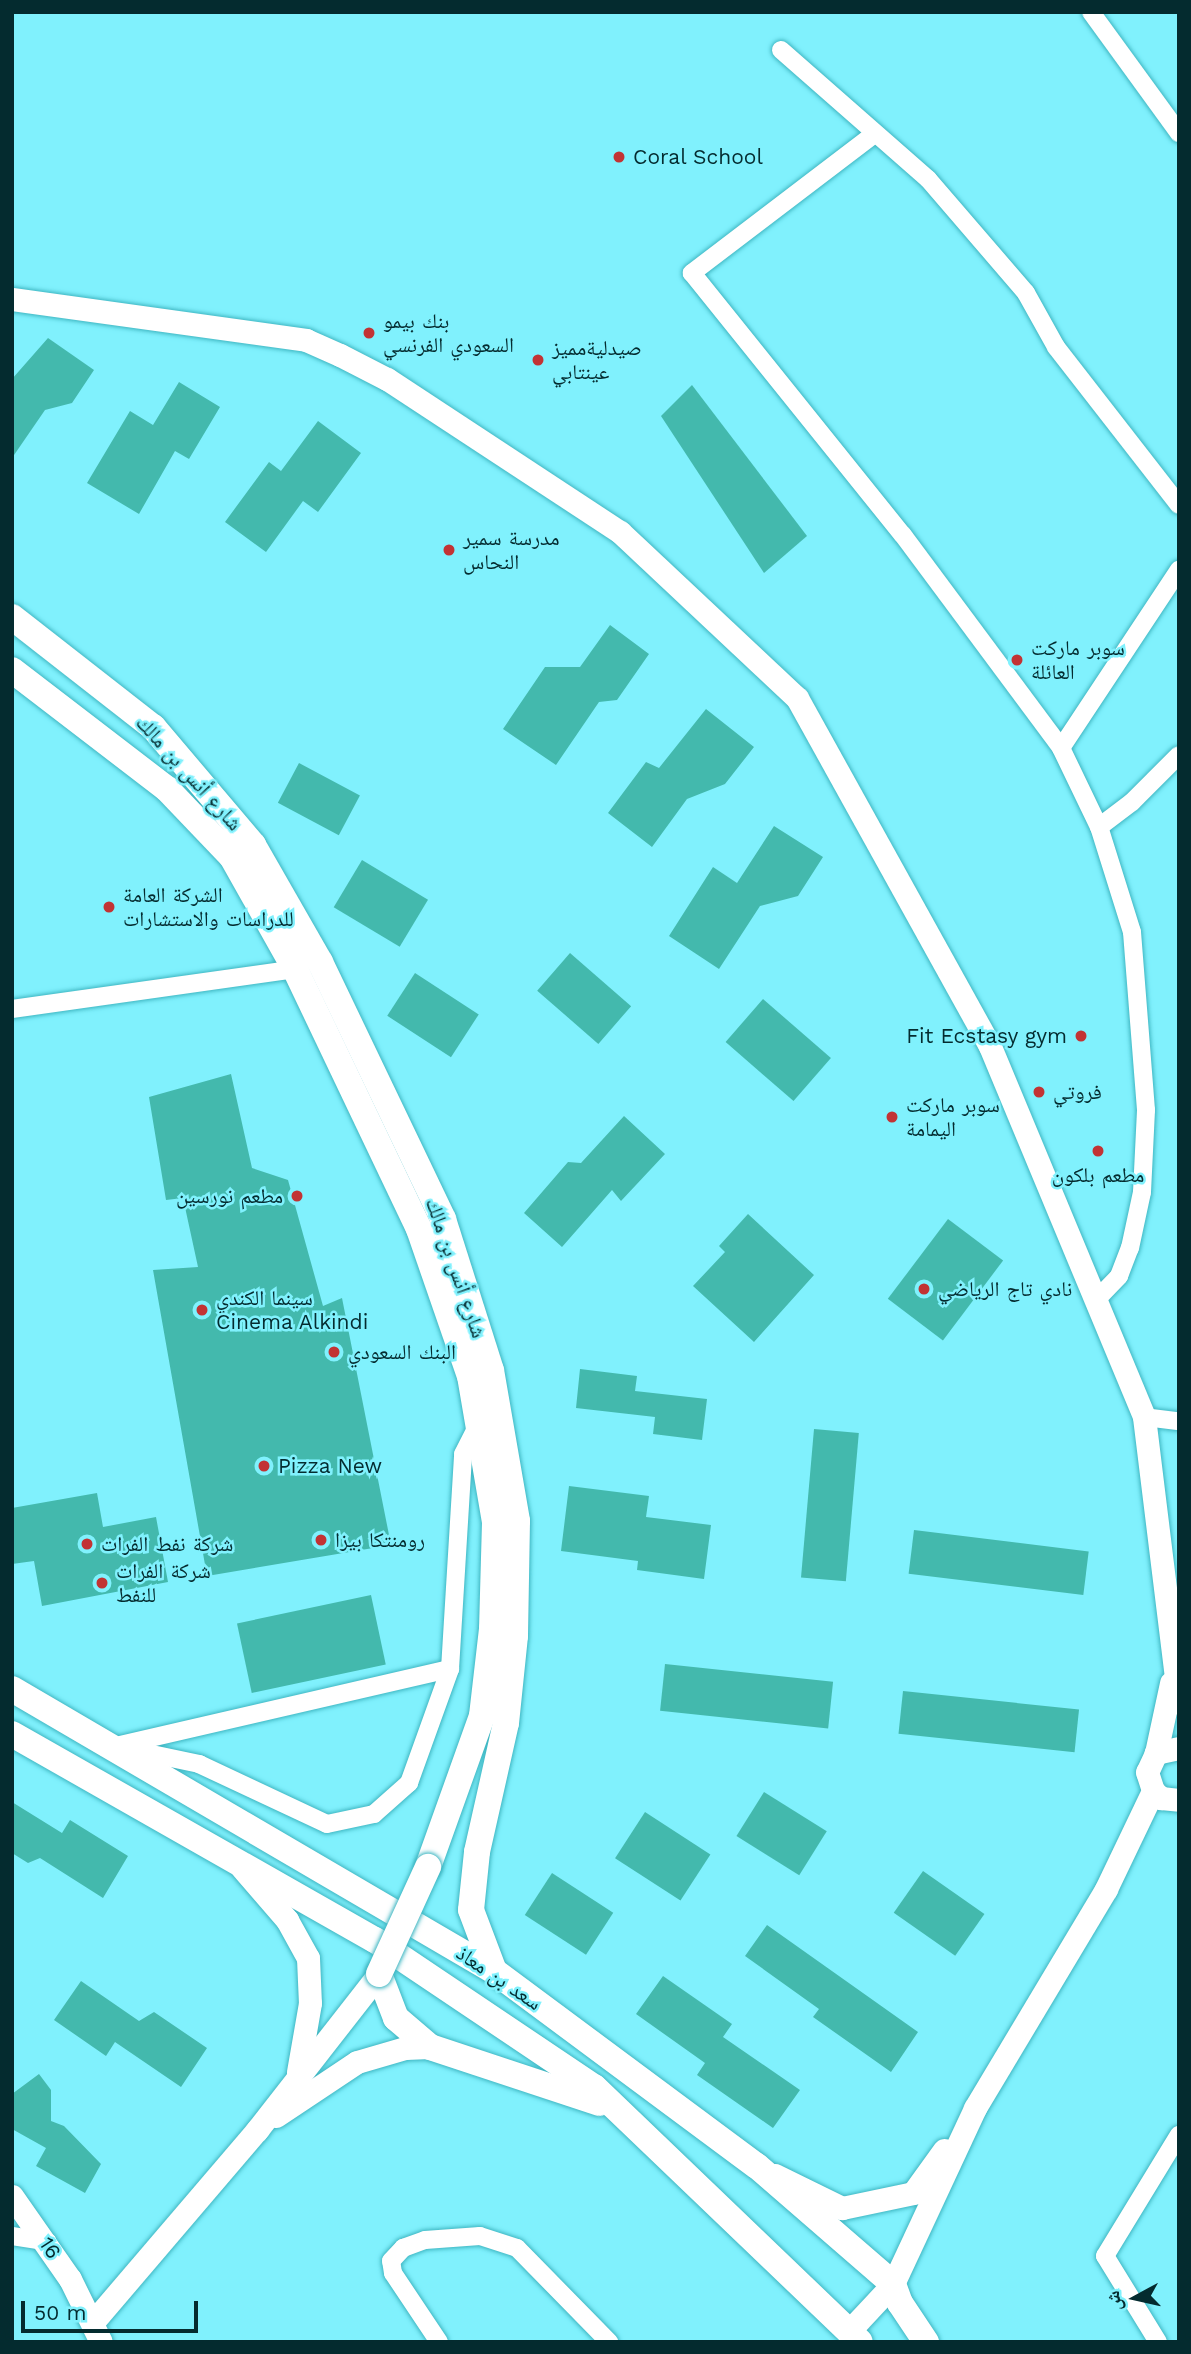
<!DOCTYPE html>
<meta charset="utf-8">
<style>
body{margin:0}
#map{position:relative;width:1191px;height:2354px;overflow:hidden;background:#80f1fd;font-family:"Work Sans","Noto Naskh Arabic",sans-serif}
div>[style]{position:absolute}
.building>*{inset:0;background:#43b9ad;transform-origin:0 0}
.roads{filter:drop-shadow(0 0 2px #3fb6c2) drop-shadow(0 0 2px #3fb6c2)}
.minor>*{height:18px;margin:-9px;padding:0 9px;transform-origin:9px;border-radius:9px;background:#fff}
.tertiary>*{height:23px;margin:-11.5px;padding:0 11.5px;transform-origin:11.5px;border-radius:11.5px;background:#fff}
.secondary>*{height:26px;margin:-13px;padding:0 13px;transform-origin:13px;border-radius:13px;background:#fff}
.bridges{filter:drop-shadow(0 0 2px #3fb6c2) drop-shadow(0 0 2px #3fb6c2)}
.secondary-bridge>*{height:26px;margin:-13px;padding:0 13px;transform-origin:13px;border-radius:13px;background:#fff}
.dots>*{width:19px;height:19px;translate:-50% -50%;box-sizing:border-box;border:4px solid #80f1fd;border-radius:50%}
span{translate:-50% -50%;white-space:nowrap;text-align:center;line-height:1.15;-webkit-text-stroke:5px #80f1fd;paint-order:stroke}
.poi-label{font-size:21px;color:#042b2f}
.left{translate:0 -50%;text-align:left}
.right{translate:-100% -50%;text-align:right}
.street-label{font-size:21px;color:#042b2f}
.frame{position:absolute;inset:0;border:14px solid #042b2f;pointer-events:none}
.north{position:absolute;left:1100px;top:2263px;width:70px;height:70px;-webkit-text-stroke:5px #80f1fd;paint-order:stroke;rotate:262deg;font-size:19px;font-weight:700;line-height:28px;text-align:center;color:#042b2f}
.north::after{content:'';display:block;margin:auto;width:24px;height:32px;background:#042b2f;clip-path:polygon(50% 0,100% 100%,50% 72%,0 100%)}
.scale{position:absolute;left:21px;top:2301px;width:177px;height:32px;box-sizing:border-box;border:4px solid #042b2f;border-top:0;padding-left:9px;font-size:21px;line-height:24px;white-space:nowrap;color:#042b2f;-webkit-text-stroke:5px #80f1fd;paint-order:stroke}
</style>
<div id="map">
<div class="building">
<i style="clip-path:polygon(48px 338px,94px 370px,72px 403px,45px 410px,12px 458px,12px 379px)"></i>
<i style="clip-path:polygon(179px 382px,220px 407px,189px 459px,175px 451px,139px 514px,87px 483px,130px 411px,153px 425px)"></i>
<i style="clip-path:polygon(692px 385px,807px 536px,764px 573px,661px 416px)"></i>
<i style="clip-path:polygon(318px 421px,361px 453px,318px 512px,303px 501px,266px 552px,225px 522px,269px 462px,281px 471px)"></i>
<i style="clip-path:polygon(610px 625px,649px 654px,617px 700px,599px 702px,556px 765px,503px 729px,545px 667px,580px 667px)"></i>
<i style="clip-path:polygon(706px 709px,754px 747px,725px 784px,687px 799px,652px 847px,608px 813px,646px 762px,659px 768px)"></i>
<i style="left:299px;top:763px;width:69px;height:45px;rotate:28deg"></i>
<i style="clip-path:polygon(774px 826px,823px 857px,798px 896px,760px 906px,719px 969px,669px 936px,713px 867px,737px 883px)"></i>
<i style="left:362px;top:860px;width:77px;height:55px;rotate:31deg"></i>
<i style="left:570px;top:953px;width:81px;height:50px;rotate:41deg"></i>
<i style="left:415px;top:973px;width:76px;height:51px;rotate:33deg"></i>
<i style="left:763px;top:999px;width:90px;height:57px;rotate:41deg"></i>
<i style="clip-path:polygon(231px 1074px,252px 1168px,288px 1180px,323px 1306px,342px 1298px,391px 1545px,207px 1576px,153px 1270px,198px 1267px,183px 1198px,166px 1200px,149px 1097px)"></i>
<i style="clip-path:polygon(624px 1116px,665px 1154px,621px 1201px,612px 1190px,562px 1247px,524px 1213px,568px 1162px,581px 1163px)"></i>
<i style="clip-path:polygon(748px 1214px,814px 1275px,754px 1342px,693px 1286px,725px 1252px,719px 1246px)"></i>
<i style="left:948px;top:1219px;width:69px;height:100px;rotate:37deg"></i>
<i style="clip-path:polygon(580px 1369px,637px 1376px,635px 1391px,707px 1399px,702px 1440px,653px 1434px,655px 1417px,576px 1408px)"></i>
<i style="left:814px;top:1429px;width:45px;height:149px;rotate:5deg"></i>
<i style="clip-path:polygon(569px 1486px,649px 1496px,646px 1517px,711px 1525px,704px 1579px,637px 1570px,638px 1561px,561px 1551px)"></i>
<i style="clip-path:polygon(97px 1493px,103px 1527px,156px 1517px,168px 1582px,42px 1606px,34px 1561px,12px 1564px,12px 1508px)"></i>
<i style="left:914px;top:1530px;width:176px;height:44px;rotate:7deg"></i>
<i style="left:371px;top:1595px;width:71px;height:137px;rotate:78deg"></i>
<i style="left:665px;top:1664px;width:169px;height:47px;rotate:6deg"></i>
<i style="left:903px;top:1691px;width:177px;height:43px;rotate:6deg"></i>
<i style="left:764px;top:1792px;width:74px;height:52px;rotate:32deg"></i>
<i style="clip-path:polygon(12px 1802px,62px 1833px,70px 1820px,128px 1856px,103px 1898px,40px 1858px,28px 1863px,12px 1853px)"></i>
<i style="left:645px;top:1812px;width:78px;height:55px;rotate:33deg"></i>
<i style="left:923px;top:1871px;width:75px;height:51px;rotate:35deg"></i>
<i style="left:552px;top:1873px;width:73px;height:50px;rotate:33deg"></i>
<i style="clip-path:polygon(767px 1925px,918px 2032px,891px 2072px,813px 2017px,819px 2009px,745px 1956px)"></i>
<i style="clip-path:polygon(663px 1976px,732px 2024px,723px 2037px,800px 2090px,773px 2128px,697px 2075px,705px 2063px,636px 2014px)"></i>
<i style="clip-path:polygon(81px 1981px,139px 2021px,154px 2012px,207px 2048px,181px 2087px,115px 2042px,106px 2056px,54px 2020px)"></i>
<i style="clip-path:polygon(39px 2074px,51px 2090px,51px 2121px,64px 2126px,101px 2164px,85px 2193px,36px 2166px,46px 2148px,12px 2129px,12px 2094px)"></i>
</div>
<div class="roads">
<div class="minor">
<i style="left:1091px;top:12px;width:150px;rotate:54deg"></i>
<i style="left:781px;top:50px;width:196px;rotate:41.3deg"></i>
<i style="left:928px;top:179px;width:150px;rotate:49.3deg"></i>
<i style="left:1026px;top:293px;width:62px;rotate:60.9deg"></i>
<i style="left:1056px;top:347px;width:200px;rotate:52.1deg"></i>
<i style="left:873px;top:135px;width:228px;rotate:142.7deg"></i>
<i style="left:692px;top:273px;width:336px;rotate:51.2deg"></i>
<i style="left:903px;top:535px;width:265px;rotate:53.4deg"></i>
<i style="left:1061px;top:748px;width:88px;rotate:64.3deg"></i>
<i style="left:1061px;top:748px;width:214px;rotate:-56.5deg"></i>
<i style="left:12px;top:1009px;width:286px;rotate:-8deg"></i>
<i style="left:1097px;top:1299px;width:32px;rotate:-46deg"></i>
<i style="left:1119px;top:1276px;width:30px;rotate:-69deg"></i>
<i style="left:1130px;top:1248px;width:57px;rotate:-77.9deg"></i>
<i style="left:1142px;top:1192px;width:82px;rotate:-87.2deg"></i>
<i style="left:1146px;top:1110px;width:179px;rotate:-94.5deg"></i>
<i style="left:1132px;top:932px;width:110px;rotate:-107.4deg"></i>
<i style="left:1099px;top:827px;width:41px;rotate:-37.1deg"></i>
<i style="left:1132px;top:802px;width:66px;rotate:-45deg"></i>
<i style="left:1144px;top:1417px;width:35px;rotate:7deg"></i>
<i style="left:120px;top:1745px;width:339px;rotate:-13deg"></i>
<i style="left:128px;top:1749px;width:73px;rotate:11.9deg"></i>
<i style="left:199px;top:1764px;width:141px;rotate:25.1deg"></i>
<i style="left:327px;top:1824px;width:48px;rotate:-12deg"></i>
<i style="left:374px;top:1814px;width:47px;rotate:-41.5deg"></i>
<i style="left:409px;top:1783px;width:121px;rotate:-70.2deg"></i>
<i style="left:450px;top:1669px;width:215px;rotate:-86.5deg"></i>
<i style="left:463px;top:1454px;width:30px;rotate:-63deg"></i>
<i style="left:12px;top:2236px;width:36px;rotate:9deg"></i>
<i style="left:439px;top:2342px;width:83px;rotate:-123.7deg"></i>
<i style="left:393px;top:2273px;width:12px;rotate:-99deg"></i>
<i style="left:391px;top:2261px;width:18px;rotate:-47deg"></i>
<i style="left:403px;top:2248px;width:23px;rotate:-20deg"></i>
<i style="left:425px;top:2240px;width:55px;rotate:-4.2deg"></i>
<i style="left:480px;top:2236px;width:39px;rotate:18deg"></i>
<i style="left:517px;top:2248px;width:132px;rotate:45.6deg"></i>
<i style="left:1158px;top:2342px;width:101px;rotate:-121.6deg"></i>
<i style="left:1105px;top:2256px;width:142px;rotate:-58.6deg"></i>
</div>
<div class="tertiary">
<i style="left:12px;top:299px;width:297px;rotate:7.9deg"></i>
<i style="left:306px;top:340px;width:37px;rotate:24deg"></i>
<i style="left:340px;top:355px;width:53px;rotate:27.1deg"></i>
<i style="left:387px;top:379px;width:279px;rotate:33.3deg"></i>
<i style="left:620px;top:532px;width:243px;rotate:43.2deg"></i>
<i style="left:797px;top:698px;width:396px;rotate:61deg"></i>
<i style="left:989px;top:1044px;width:404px;rotate:67.4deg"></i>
<i style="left:1144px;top:1417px;width:288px;rotate:83deg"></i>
<i style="left:1179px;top:1748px;width:24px;rotate:168deg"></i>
<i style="left:1156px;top:1753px;width:21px;rotate:115deg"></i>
<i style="left:1147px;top:1772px;width:20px;rotate:72deg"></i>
<i style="left:1153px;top:1791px;width:11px;rotate:41deg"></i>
<i style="left:1161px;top:1798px;width:18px;rotate:6deg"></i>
<i style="left:1156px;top:1753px;width:72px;rotate:-77.9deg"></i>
<i style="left:242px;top:1868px;width:69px;rotate:49.1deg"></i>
<i style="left:287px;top:1920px;width:43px;rotate:61.1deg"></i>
<i style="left:308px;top:1958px;width:45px;rotate:87.5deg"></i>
<i style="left:310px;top:2003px;width:70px;rotate:99.9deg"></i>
<i style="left:276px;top:2116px;width:97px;rotate:-33.7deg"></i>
<i style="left:357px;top:2062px;width:50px;rotate:-16.3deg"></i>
<i style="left:405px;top:2048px;width:25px;rotate:-2deg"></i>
<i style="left:775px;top:2175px;width:75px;rotate:26.2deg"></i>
<i style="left:842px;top:2208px;width:73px;rotate:-11.9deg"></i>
<i style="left:913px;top:2193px;width:53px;rotate:-54.2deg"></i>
<i style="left:12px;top:2196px;width:101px;rotate:55.1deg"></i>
<i style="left:70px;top:2279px;width:70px;rotate:63.8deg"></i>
<i style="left:93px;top:2322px;width:253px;rotate:-49.5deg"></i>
<i style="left:257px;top:2130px;width:198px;rotate:-52deg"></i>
<i style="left:851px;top:2329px;width:62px;rotate:-47deg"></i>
<i style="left:893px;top:2284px;width:194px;rotate:-65deg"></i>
<i style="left:975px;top:2108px;width:255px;rotate:-59.1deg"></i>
<i style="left:1106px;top:1889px;width:109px;rotate:-64.4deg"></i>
</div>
<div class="secondary">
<i style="left:12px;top:617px;width:179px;rotate:38deg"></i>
<i style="left:153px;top:727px;width:155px;rotate:49.7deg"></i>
<i style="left:253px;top:845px;width:135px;rotate:60.2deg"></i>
<i style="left:320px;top:962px;width:285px;rotate:64.4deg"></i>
<i style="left:443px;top:1219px;width:158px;rotate:72.4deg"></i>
<i style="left:491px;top:1370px;width:153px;rotate:80.2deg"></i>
<i style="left:517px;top:1521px;width:115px;rotate:91deg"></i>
<i style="left:515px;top:1636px;width:87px;rotate:95.9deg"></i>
<i style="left:506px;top:1723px;width:132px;rotate:102.7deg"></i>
<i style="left:477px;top:1852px;width:58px;rotate:95.9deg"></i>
<i style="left:471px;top:1910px;width:65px;rotate:69.3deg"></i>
<i style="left:12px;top:670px;width:195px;rotate:37.5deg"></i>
<i style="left:167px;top:789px;width:94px;rotate:46.3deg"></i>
<i style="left:232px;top:857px;width:129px;rotate:60.6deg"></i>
<i style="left:295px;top:969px;width:288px;rotate:64.5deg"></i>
<i style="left:419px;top:1229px;width:156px;rotate:70.9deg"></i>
<i style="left:470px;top:1376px;width:148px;rotate:80.3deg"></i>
<i style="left:495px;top:1522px;width:107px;rotate:91.6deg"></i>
<i style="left:492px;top:1629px;width:88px;rotate:96.6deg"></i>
<i style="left:482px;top:1716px;width:160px;rotate:109.7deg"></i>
<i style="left:12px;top:1689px;width:558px;rotate:30.33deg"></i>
<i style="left:494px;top:1971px;width:327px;rotate:36.6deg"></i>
<i style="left:757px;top:2166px;width:180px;rotate:40.9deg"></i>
<i style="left:893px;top:2284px;width:20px;rotate:70deg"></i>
<i style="left:900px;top:2303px;width:47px;rotate:56.3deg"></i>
<i style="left:12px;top:1734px;width:417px;rotate:29.6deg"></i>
<i style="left:375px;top:1940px;width:264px;rotate:33.9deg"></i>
<i style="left:594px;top:2087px;width:368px;rotate:43.8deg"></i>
<i style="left:379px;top:1974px;width:47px;rotate:68.9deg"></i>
<i style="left:396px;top:2018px;width:45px;rotate:40.5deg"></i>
<i style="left:430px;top:2047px;width:178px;rotate:18.3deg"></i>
</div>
</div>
<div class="bridges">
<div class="secondary-bridge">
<i style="left:379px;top:1974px;width:118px;rotate:-65.4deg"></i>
</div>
</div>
<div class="dots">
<i style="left:619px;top:157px;background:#c23334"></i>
<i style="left:369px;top:333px;background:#c23334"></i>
<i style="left:538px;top:360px;background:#c23334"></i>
<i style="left:449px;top:550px;background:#c23334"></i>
<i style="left:1017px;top:660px;background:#c23334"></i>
<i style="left:109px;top:907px;background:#c23334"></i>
<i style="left:1081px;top:1036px;background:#c23334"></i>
<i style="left:1039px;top:1092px;background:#c23334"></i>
<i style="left:892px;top:1117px;background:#c23334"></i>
<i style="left:1098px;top:1151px;background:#c23334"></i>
<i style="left:297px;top:1196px;background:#c23334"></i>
<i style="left:924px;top:1289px;background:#c23334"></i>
<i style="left:202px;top:1310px;background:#c23334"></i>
<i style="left:334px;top:1352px;background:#c23334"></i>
<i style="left:264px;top:1466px;background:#c23334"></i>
<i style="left:321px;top:1540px;background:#c23334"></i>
<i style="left:87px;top:1544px;background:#c23334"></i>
<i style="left:102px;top:1583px;background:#c23334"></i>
</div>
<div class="poi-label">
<span class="left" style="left:633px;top:157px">Coral School</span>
<span class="left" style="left:383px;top:333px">بنك بيمو<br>السعودي الفرنسي</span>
<span class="left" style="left:552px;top:360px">صيدليةمميز<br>عينتابي</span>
<span class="left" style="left:463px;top:550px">مدرسة سمير<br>النحاس</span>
<span class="left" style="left:1031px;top:660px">سوبر ماركت<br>العائلة</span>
<span class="left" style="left:123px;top:907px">الشركة العامة<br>للدراسات والاستشارات</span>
<span class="right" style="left:1067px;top:1036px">Fit Ecstasy gym</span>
<span class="left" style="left:1053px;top:1092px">فروتي</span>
<span class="left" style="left:906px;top:1117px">سوبر ماركت<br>اليمامة</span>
<span style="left:1098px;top:1175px">مطعم بلكون</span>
<span class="right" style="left:283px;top:1196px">مطعم نورسين</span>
<span class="left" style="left:938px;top:1289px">نادي تاج الرياضي</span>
<span class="left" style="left:216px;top:1310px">سينما الكندي<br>Cinema Alkindi</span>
<span class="left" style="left:348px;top:1352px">البنك السعودي</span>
<span class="left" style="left:278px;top:1466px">Pizza New</span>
<span class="left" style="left:335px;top:1540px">رومنتكا بيزا</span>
<span class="left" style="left:101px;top:1544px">شركة نفط الفرات</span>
<span class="left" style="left:116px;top:1583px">شركة الفرات<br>للنفط</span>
</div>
<div class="street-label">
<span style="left:189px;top:773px;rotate:48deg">شارع أنس بن مالك</span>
<span style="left:456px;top:1268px;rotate:71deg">شارع أنس بن مالك</span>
<span style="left:499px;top:1978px;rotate:34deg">سعد بن معاذ</span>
<span style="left:50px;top:2248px;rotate:57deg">16</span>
</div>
<div class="frame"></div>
<div class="north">ش</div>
<div class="scale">50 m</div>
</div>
